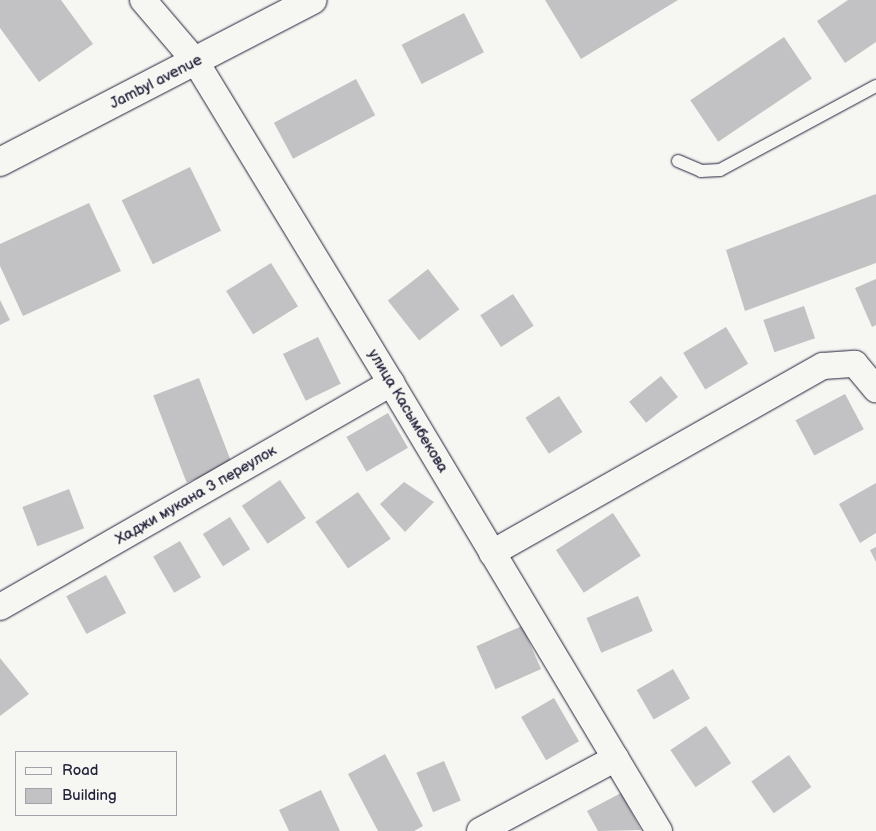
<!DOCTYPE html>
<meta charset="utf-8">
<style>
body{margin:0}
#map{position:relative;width:876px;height:831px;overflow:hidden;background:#f6f6f2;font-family:"Balsamiq Sans",sans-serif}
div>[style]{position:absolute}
.building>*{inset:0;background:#c2c2c4;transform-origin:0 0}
.roads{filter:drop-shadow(0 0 1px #22223b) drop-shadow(0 0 1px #22223b)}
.service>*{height:12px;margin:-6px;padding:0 6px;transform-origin:6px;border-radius:6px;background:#f6f6f2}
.minor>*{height:26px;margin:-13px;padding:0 13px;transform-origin:13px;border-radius:13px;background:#f6f6f2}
.primary>*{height:28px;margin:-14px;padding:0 14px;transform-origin:14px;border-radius:14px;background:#f6f6f2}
span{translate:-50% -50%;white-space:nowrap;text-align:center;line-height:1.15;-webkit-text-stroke:5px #f6f6f2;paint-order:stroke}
.street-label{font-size:15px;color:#22223b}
.legend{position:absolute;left:15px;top:751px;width:162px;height:65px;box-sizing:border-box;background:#f6f6f2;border:1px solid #a1a1a9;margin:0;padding:6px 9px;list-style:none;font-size:15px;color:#22223b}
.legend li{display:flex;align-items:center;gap:10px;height:25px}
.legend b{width:25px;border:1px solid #a1a1a9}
</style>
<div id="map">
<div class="building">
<i style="clip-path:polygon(0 0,61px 0,93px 44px,39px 82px,0 28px)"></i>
<i style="clip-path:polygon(545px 0,678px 0,581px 59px)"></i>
<i style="clip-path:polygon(848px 0,876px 0,876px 42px,845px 63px,817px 21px)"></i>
<i style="left:464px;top:13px;width:44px;height:70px;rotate:63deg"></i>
<i style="left:784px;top:37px;width:50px;height:113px;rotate:56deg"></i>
<i style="left:356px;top:79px;width:41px;height:93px;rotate:62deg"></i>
<i style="left:190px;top:167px;width:71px;height:76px;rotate:64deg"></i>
<i style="clip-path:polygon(876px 194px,876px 263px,745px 311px,726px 250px)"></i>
<i style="clip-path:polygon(89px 203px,121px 271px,23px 316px,0 266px,0 244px)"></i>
<i style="left:271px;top:263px;width:51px;height:53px;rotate:58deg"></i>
<i style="left:428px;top:269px;width:51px;height:51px;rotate:52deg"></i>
<i style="clip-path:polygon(876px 279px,876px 325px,872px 327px,855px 288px)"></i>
<i style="left:513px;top:294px;width:38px;height:39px;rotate:57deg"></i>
<i style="clip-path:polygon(0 300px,10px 320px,0 325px)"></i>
<i style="left:804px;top:306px;width:34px;height:43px;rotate:71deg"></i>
<i style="left:726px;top:327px;width:43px;height:50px;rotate:59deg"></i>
<i style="left:318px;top:337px;width:52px;height:39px;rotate:64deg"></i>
<i style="left:661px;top:376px;width:27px;height:41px;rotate:51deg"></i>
<i style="left:199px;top:378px;width:93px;height:49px;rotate:69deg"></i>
<i style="left:845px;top:394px;width:40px;height:56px;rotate:62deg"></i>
<i style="left:559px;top:396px;width:43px;height:40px;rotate:57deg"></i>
<i style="left:388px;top:413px;width:40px;height:48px;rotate:60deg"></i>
<i style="left:280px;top:480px;width:46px;height:46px;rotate:56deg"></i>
<i style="clip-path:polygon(404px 482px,434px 502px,405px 532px,380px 504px)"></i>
<i style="clip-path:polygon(876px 483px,876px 533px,860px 543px,839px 504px)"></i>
<i style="left:69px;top:489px;width:42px;height:50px;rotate:69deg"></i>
<i style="left:358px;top:492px;width:57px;height:52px;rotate:55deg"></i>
<i style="left:613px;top:513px;width:51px;height:68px;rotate:57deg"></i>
<i style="left:230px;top:517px;width:38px;height:32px;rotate:58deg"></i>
<i style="left:180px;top:541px;width:42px;height:31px;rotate:60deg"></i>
<i style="clip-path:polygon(876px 547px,876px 562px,870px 550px)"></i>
<i style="left:106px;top:575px;width:43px;height:45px;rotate:62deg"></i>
<i style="left:638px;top:596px;width:38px;height:56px;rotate:67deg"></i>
<i style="left:522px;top:626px;width:47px;height:50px;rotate:66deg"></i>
<i style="clip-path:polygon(0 658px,29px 694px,0 716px)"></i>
<i style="left:673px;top:669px;width:34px;height:42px;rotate:60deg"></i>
<i style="left:554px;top:698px;width:50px;height:38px;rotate:60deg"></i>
<i style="left:706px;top:726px;width:45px;height:43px;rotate:56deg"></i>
<i style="clip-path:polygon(385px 754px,423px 826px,414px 831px,378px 831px,348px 774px)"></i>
<i style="left:789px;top:755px;width:39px;height:46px;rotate:55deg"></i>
<i style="left:444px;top:761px;width:43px;height:30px;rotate:67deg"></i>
<i style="clip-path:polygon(321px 790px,340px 831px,289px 831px,279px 810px)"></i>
<i style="clip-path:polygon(621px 793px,641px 830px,598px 831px,587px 811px)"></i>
</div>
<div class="roads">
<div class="service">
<i style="left:678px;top:161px;width:25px;rotate:23deg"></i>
<i style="left:701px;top:171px;width:19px;rotate:-3deg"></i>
<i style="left:720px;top:170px;width:177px;rotate:-28.3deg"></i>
</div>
<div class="minor">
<i style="left:143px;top:0;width:82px;rotate:49.5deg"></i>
<i style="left:196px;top:62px;width:376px;rotate:58.7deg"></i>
<i style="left:391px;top:383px;width:522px;rotate:59.11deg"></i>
<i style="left:492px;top:553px;width:380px;rotate:-29.5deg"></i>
<i style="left:823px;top:366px;width:32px;rotate:-4deg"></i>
<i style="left:855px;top:364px;width:33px;rotate:50deg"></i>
<i style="left:0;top:607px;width:451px;rotate:-29.8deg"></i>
<i style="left:480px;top:831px;width:154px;rotate:-28.2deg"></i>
</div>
<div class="primary">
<i style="left:0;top:162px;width:352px;rotate:-27.4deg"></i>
</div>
</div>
<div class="street-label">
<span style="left:156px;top:82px;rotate:-27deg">Jambyl avenue</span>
<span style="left:408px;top:411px;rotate:59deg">улица Касымбекова</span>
<span style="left:196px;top:495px;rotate:-30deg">Хаджи мукана 3 переулок</span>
</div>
<ul class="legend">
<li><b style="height:6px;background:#f6f6f2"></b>Road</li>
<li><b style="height:14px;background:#c2c2c4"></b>Building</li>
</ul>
</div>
